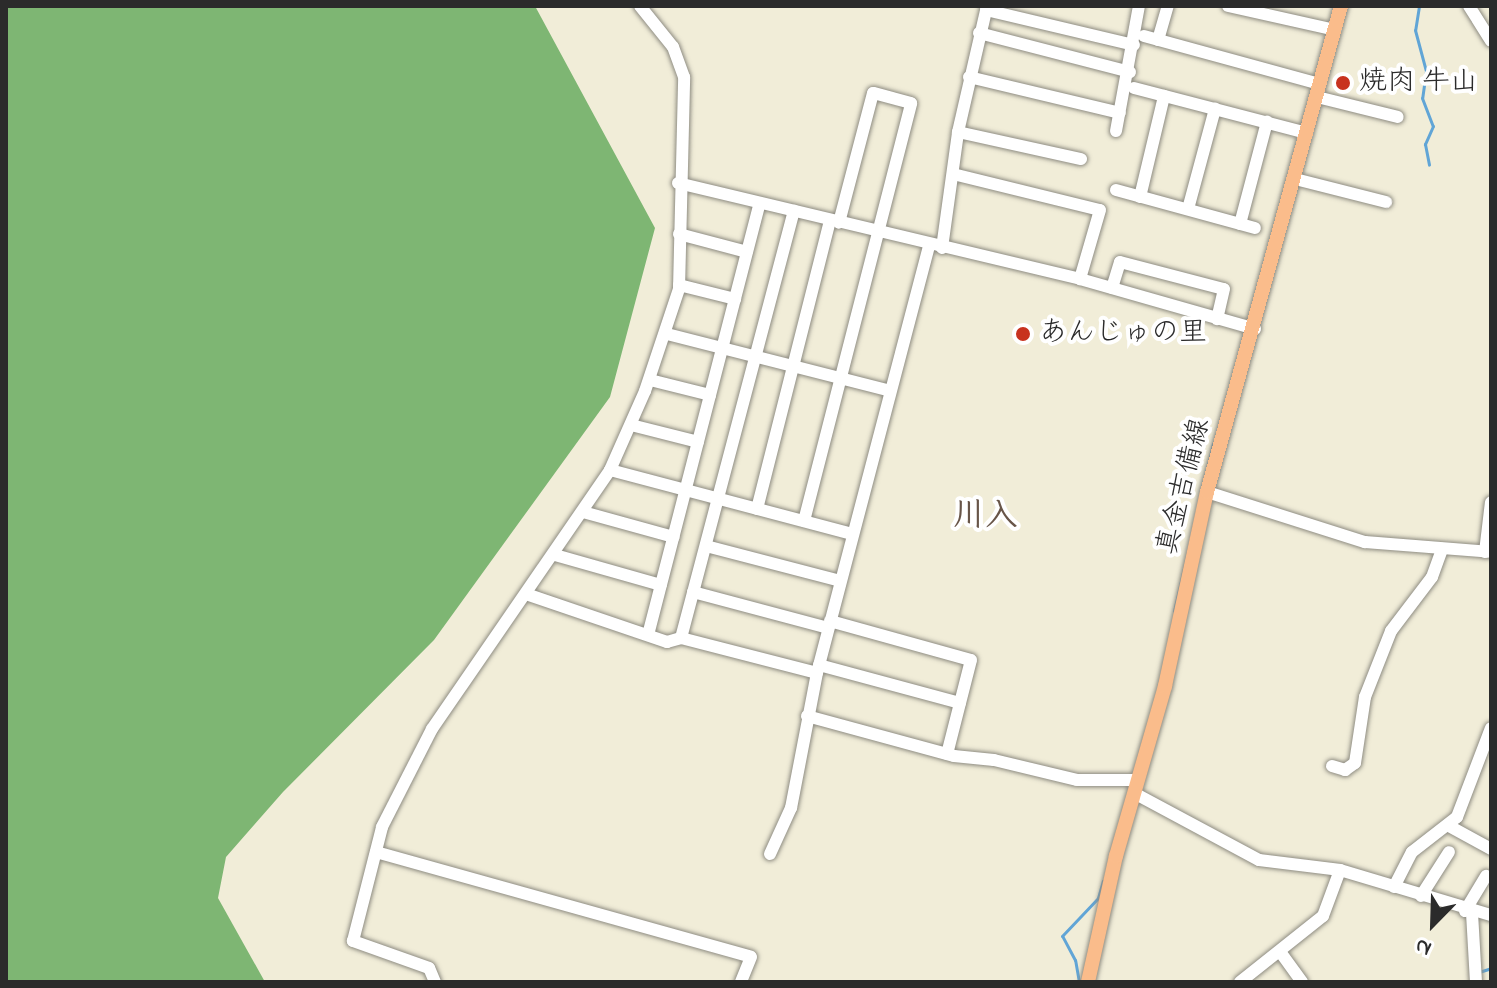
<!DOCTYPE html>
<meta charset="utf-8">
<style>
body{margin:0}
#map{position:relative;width:1497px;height:988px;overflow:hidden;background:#f1edd8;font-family:"Indie Flower","Klee One",sans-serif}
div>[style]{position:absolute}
.forest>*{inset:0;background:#7eb673}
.stream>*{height:3px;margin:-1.5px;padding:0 1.5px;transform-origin:1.5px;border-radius:1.5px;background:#61a5d6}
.roads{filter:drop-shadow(0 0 2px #8e8c82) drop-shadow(0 0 2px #8e8c82)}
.minor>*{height:12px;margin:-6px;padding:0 6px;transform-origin:6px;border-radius:6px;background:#fff}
.major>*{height:14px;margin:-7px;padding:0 7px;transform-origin:7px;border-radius:7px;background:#fabc8b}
.dots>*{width:22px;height:22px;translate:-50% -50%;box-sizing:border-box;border:4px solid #fff;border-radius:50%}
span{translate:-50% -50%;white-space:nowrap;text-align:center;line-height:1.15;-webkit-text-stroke:8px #fff;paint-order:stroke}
.poi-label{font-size:28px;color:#2b2b2b}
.left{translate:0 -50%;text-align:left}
.street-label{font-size:28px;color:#2b2b2b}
.quarter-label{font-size:32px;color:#685548;font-weight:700}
.frame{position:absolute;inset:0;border:8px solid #2b2b2b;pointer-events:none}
.north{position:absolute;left:1393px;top:884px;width:80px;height:80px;-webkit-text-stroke:6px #fff;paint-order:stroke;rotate:203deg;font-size:22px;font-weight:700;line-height:32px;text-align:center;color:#2b2b2b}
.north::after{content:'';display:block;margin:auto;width:28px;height:36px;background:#2b2b2b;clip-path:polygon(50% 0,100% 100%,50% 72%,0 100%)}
</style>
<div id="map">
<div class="forest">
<i style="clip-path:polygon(6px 6px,535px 6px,655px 228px,610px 397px,434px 640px,283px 792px,226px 857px,218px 898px,265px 982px,6px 982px)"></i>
</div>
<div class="stream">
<i style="left:1419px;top:6px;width:24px;rotate:99deg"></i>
<i style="left:1415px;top:30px;width:42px;rotate:75deg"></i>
<i style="left:1426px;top:71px;width:27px;rotate:98deg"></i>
<i style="left:1422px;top:98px;width:30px;rotate:69deg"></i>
<i style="left:1433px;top:126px;width:20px;rotate:114deg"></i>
<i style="left:1425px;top:144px;width:21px;rotate:79deg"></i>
<i style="left:1174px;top:611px;width:172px;rotate:-76.9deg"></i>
<i style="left:1479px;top:972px;width:13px;rotate:-18deg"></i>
<i style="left:1079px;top:982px;width:22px;rotate:-100deg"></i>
<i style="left:1075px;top:960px;width:27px;rotate:-118deg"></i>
<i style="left:1062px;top:936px;width:52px;rotate:-46.5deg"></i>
<i style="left:1098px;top:898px;width:18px;rotate:-74deg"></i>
</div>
<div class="roads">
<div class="minor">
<i style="left:1228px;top:6px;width:110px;rotate:12.6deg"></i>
<i style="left:1469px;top:6px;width:41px;rotate:57.8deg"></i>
<i style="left:986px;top:10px;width:152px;rotate:13.3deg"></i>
<i style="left:979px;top:33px;width:156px;rotate:14.5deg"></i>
<i style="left:1144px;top:36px;width:182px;rotate:15.3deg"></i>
<i style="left:1158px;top:40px;width:35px;rotate:-74deg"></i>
<i style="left:969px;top:77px;width:155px;rotate:13.4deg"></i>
<i style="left:1134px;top:88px;width:179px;rotate:14.6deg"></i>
<i style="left:1317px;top:97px;width:83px;rotate:13.9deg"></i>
<i style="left:1116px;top:131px;width:127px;rotate:-79.6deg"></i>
<i style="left:958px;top:132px;width:126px;rotate:12.4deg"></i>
<i style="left:953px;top:174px;width:151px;rotate:13.8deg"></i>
<i style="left:1100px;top:210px;width:72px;rotate:106.2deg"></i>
<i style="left:1295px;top:179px;width:94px;rotate:14.2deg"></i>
<i style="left:678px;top:183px;width:413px;rotate:13.4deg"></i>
<i style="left:1080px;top:279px;width:182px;rotate:15.9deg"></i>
<i style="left:1116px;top:190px;width:144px;rotate:15.3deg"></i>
<i style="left:1140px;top:197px;width:104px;rotate:-76.6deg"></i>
<i style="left:1188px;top:209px;width:104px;rotate:-74.9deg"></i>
<i style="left:1240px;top:224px;width:106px;rotate:-75.2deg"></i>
<i style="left:679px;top:234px;width:70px;rotate:14.8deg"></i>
<i style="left:942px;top:248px;width:117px;rotate:-82.1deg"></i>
<i style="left:958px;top:132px;width:129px;rotate:-77deg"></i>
<i style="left:679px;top:285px;width:58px;rotate:14deg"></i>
<i style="left:1112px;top:288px;width:27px;rotate:-73deg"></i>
<i style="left:1120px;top:262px;width:107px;rotate:14.6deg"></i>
<i style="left:1224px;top:289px;width:31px;rotate:103deg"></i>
<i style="left:667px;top:334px;width:230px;rotate:14.3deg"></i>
<i style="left:650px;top:380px;width:62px;rotate:14deg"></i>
<i style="left:631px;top:425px;width:69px;rotate:14.2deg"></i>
<i style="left:610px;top:470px;width:250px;rotate:14.8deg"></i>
<i style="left:1207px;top:492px;width:166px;rotate:17.6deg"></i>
<i style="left:1365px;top:542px;width:126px;rotate:4.5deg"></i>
<i style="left:757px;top:509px;width:298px;rotate:-75.8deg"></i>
<i style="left:583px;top:512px;width:94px;rotate:15.4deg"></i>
<i style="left:804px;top:521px;width:431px;rotate:-75.6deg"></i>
<i style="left:911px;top:103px;width:39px;rotate:-165deg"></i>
<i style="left:873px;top:93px;width:134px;rotate:104.7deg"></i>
<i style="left:706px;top:546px;width:138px;rotate:14.6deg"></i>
<i style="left:1485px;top:552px;width:50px;rotate:-83.2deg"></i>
<i style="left:555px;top:555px;width:110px;rotate:15.8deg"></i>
<i style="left:693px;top:592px;width:140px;rotate:14.9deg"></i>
<i style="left:526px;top:594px;width:149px;rotate:18.8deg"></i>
<i style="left:667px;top:642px;width:15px;rotate:-16deg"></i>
<i style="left:681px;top:638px;width:140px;rotate:14.4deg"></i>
<i style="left:817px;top:673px;width:442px;rotate:-75.3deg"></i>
<i style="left:830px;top:621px;width:146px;rotate:15.5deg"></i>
<i style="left:971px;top:660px;width:97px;rotate:104.3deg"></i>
<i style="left:648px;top:635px;width:446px;rotate:-75.5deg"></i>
<i style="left:681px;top:638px;width:442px;rotate:-75.2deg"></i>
<i style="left:819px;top:665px;width:146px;rotate:15.1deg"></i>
<i style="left:807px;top:716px;width:152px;rotate:15.2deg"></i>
<i style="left:954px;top:756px;width:40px;rotate:5.7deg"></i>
<i style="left:994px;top:760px;width:85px;rotate:13.5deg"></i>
<i style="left:1077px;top:780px;width:61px"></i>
<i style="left:1332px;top:766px;width:14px;rotate:17deg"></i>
<i style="left:1345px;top:770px;width:12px;rotate:-35deg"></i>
<i style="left:1355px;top:763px;width:67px;rotate:-81.4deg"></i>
<i style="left:1365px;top:697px;width:71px;rotate:-68.5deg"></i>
<i style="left:1391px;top:631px;width:68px;rotate:-52.8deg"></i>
<i style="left:1432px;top:577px;width:30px;rotate:-70deg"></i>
<i style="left:1134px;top:793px;width:142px;rotate:28.2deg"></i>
<i style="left:1259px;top:860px;width:82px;rotate:7deg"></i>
<i style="left:1340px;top:870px;width:158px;rotate:16.6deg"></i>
<i style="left:1449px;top:826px;width:48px;rotate:28.7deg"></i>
<i style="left:376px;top:852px;width:389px;rotate:15.6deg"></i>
<i style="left:751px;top:957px;width:27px;rotate:112deg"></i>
<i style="left:770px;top:854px;width:51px;rotate:-65.5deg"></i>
<i style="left:791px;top:808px;width:137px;rotate:-79.1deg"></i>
<i style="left:1394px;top:887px;width:39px;rotate:-63deg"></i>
<i style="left:1412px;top:852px;width:57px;rotate:-37.9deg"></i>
<i style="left:1457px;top:817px;width:95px;rotate:-69.1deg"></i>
<i style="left:1421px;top:896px;width:52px;rotate:-57.5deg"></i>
<i style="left:1465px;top:911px;width:41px;rotate:-59deg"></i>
<i style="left:1472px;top:913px;width:69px;rotate:86.7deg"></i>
<i style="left:1281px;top:953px;width:36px;rotate:54deg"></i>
<i style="left:435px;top:982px;width:15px;rotate:-113deg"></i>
<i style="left:429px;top:968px;width:81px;rotate:-160.4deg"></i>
<i style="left:353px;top:941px;width:118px;rotate:-75.7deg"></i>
<i style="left:382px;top:827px;width:110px;rotate:-63deg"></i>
<i style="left:432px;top:729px;width:314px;rotate:-55.5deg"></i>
<i style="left:610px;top:470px;width:86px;rotate:-66.1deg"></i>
<i style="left:645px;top:391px;width:108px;rotate:-71.6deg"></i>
<i style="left:679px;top:289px;width:212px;rotate:-88.6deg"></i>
<i style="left:684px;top:77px;width:32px;rotate:-110deg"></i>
<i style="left:673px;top:47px;width:53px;rotate:-128.8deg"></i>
<i style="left:1240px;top:982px;width:106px;rotate:-38.5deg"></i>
<i style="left:1323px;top:916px;width:49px;rotate:-69.7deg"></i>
</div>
<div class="major">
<i style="left:1088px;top:982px;width:129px;rotate:-77.5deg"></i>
<i style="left:1116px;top:856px;width:177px;rotate:-73.9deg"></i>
<i style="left:1165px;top:686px;width:198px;rotate:-77.8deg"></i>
<i style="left:1207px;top:492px;width:504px;rotate:-74.59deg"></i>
</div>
</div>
<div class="dots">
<i style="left:1343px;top:83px;background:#c8321e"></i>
<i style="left:1023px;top:334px;background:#c8321e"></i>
</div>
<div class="poi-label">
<span class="left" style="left:1359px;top:83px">焼肉 牛山</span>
<span class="left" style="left:1039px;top:334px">あんじゅの里</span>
</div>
<div class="street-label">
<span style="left:1185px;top:487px;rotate:-76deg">真金吉備線</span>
</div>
<div class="quarter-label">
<span style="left:985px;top:518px">川入</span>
</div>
<div class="frame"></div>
<div class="north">N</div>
</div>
